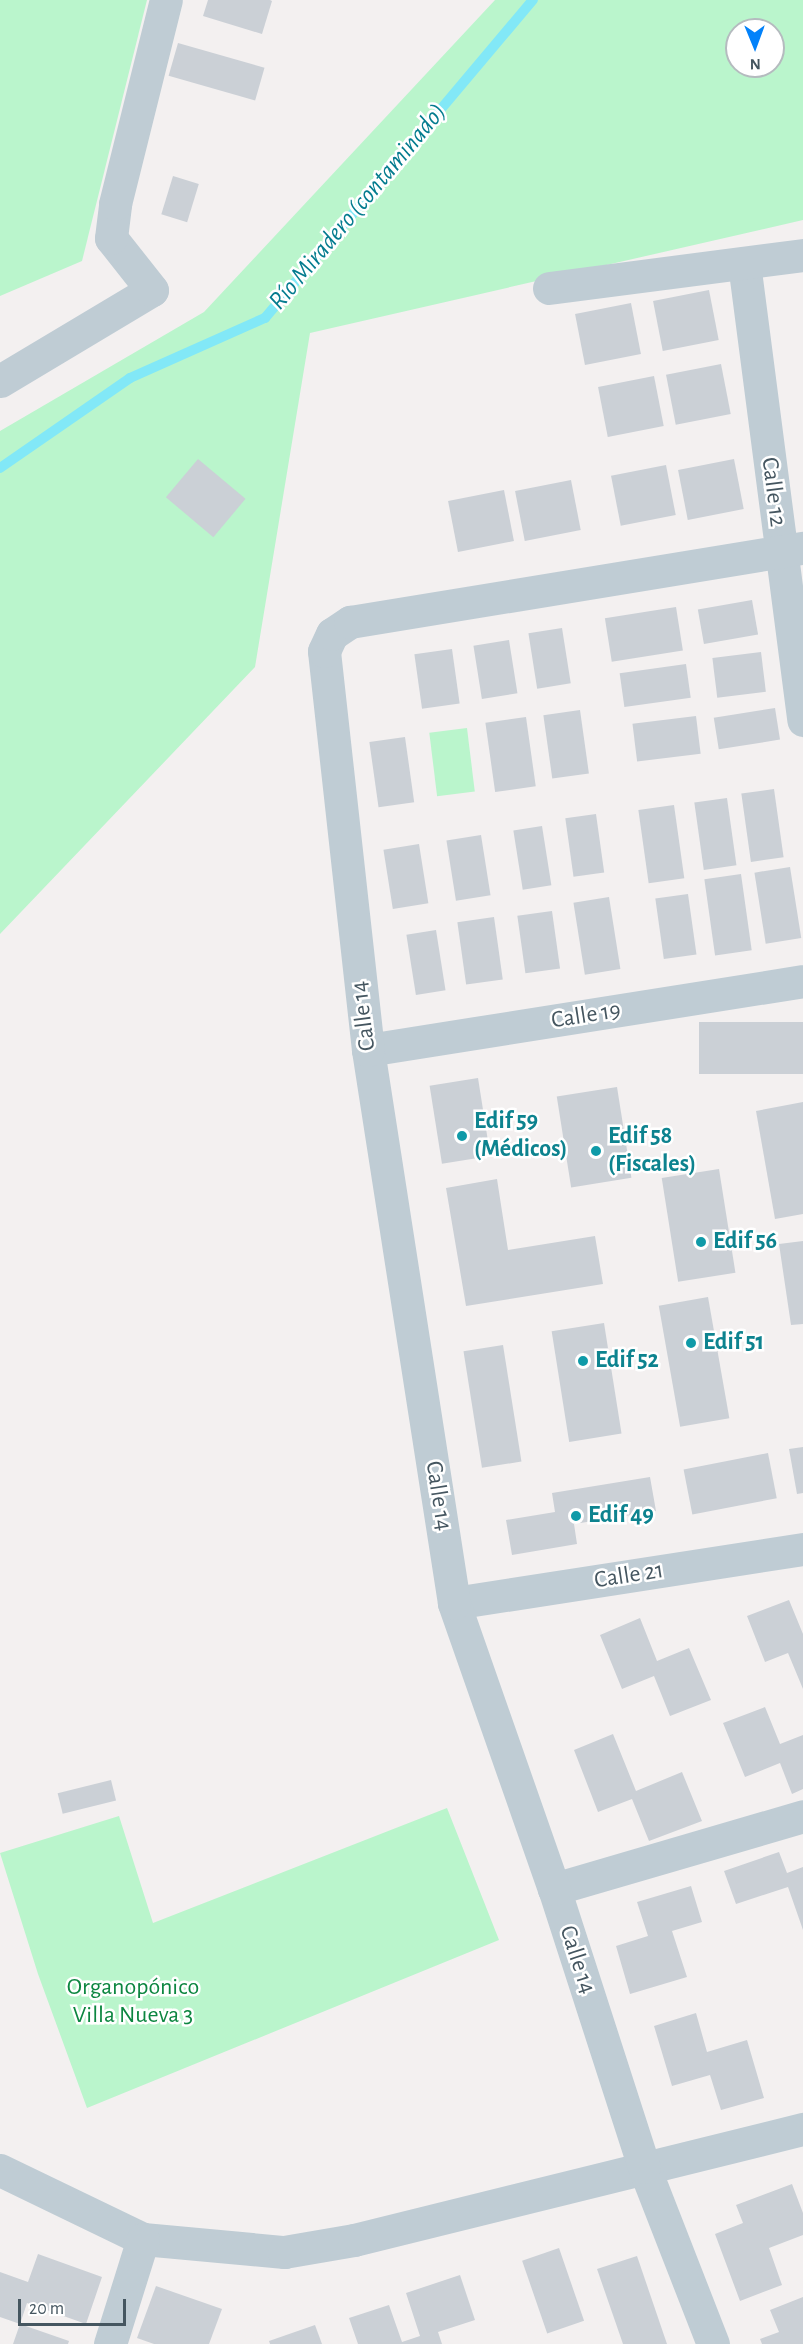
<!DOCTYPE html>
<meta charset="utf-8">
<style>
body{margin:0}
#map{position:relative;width:803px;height:2344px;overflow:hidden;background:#f3f0f0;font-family:"Alegreya Sans",sans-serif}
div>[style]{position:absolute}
.green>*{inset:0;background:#baf5cc;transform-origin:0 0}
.stream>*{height:10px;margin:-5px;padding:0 5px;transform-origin:5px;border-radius:5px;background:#82e8f7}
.building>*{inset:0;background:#cbd0d6;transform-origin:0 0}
.minor>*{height:33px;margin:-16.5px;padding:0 16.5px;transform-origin:16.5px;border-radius:16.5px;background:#bfccd4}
.dots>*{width:16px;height:16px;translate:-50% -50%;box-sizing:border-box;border:3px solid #fff;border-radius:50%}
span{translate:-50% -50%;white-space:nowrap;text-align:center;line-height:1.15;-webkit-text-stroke:5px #fff;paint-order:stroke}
.street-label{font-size:24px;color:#455660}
.culture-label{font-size:24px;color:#0d838f;font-weight:700}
.left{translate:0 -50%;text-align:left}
.park-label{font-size:24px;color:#0c8640}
.water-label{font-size:26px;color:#047c8f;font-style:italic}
.north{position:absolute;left:725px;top:18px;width:60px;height:60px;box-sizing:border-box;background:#fff;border:2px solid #b5bbbf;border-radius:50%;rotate:179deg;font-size:16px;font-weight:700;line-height:24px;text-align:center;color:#455660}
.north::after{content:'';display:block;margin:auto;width:21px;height:27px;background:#0382fa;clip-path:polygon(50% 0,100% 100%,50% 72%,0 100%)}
.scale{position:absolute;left:18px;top:2299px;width:108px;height:27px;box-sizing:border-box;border:3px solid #455660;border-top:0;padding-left:8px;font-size:18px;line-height:21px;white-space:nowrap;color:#455660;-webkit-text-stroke:4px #fff;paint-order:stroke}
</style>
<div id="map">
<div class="green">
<i style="clip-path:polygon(0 0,147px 0,82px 261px,0 296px)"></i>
<i style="clip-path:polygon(evenodd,495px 0,803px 0,803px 220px,310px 333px,255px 667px,0 934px,0 431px,204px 312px,495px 0,737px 30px,773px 30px,773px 66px,737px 66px,737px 30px)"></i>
<i style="left:467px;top:728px;width:64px;height:38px;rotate:83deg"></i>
<i style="clip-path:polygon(447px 1808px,499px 1940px,87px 2108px,38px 1974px,0 1853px,119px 1816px,153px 1923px)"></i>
</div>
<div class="stream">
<i style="left:0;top:468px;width:158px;rotate:-34.7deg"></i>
<i style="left:130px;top:378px;width:148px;rotate:-24deg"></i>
<i style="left:265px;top:318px;width:416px;rotate:-49.9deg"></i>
</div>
<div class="building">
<i style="clip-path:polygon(208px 0,270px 0,272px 1px,262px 34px,203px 16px)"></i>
<i style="left:178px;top:43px;width:90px;height:34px;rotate:16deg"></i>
<i style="left:173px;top:176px;width:27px;height:40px;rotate:17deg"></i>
<i style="left:709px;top:290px;width:51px;height:57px;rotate:79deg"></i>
<i style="left:631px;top:303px;width:52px;height:57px;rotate:79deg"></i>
<i style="left:721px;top:364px;width:51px;height:56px;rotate:79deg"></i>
<i style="left:654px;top:376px;width:51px;height:57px;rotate:79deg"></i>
<i style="left:198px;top:459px;width:62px;height:50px;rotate:40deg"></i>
<i style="left:734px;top:459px;width:51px;height:57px;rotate:79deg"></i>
<i style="left:666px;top:465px;width:51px;height:56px;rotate:79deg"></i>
<i style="left:571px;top:480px;width:51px;height:57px;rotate:79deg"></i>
<i style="left:504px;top:490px;width:52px;height:57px;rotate:79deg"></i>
<i style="left:752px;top:600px;width:35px;height:55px;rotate:80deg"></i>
<i style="left:676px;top:607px;width:44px;height:72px;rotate:81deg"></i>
<i style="left:562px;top:628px;width:56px;height:34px;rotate:81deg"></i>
<i style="left:509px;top:640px;width:54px;height:36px;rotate:81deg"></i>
<i style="left:452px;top:649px;width:55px;height:38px;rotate:82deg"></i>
<i style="left:761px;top:652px;width:40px;height:49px;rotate:83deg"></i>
<i style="left:686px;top:664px;width:34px;height:67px;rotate:82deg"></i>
<i style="left:775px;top:708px;width:32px;height:62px;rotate:81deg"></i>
<i style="left:580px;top:710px;width:64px;height:37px;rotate:82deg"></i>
<i style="left:696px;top:716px;width:38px;height:64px;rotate:83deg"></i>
<i style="left:526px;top:717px;width:70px;height:41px;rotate:82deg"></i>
<i style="left:405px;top:737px;width:66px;height:36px;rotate:82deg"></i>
<i style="left:774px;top:789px;width:69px;height:33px;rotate:82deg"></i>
<i style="left:727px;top:798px;width:68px;height:33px;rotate:82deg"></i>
<i style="left:674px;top:805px;width:74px;height:36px;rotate:82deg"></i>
<i style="left:596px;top:814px;width:59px;height:31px;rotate:82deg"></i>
<i style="left:542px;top:826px;width:60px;height:29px;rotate:81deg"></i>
<i style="left:481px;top:835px;width:61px;height:35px;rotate:81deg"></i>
<i style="left:419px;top:844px;width:60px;height:36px;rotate:81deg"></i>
<i style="left:790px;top:867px;width:72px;height:36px;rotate:81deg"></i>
<i style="left:741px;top:874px;width:77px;height:37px;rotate:82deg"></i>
<i style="left:688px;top:894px;width:61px;height:33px;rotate:82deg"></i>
<i style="left:609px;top:897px;width:73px;height:36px;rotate:81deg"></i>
<i style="left:552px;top:911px;width:58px;height:35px;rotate:82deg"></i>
<i style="left:494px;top:917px;width:63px;height:37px;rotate:82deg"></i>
<i style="left:436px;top:930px;width:61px;height:30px;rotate:81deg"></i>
<i style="left:803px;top:1022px;width:52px;height:104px;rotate:90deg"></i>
<i style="left:478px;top:1078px;width:79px;height:49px;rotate:81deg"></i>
<i style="left:617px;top:1087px;width:92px;height:61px;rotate:81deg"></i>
<i style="clip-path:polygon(803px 1102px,803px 1214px,775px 1219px,756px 1111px)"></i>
<i style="left:719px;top:1169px;width:105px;height:58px;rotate:81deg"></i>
<i style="clip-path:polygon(497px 1179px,508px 1250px,595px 1236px,603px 1284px,466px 1306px,446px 1188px)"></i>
<i style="clip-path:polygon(803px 1241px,803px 1324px,791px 1325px,779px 1244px)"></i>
<i style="left:708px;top:1297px;width:123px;height:50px;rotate:80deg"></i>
<i style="left:604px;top:1323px;width:112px;height:53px;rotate:81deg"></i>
<i style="left:503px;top:1345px;width:118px;height:40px;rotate:81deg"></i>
<i style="clip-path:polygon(803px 1447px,803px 1493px,797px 1494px,789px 1449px)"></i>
<i style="left:768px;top:1453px;width:46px;height:86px;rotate:79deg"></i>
<i style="clip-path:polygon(650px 1477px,656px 1511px,574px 1524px,577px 1544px,512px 1555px,506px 1520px,555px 1512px,552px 1493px)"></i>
<i style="clip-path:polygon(789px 1600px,803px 1634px,803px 1689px,788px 1653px,765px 1662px,747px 1616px)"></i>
<i style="clip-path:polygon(640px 1618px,657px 1661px,689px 1648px,711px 1700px,670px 1716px,654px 1676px,622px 1689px,600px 1635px)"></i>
<i style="clip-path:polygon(765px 1707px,780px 1744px,803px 1735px,803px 1789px,792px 1794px,780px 1763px,745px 1777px,723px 1723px)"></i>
<i style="clip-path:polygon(613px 1734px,636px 1791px,682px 1772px,702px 1821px,649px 1841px,632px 1799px,598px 1812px,574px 1750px)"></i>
<i style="left:111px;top:1780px;width:21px;height:55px;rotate:76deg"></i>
<i style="clip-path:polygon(779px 1852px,787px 1873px,803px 1867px,803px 1930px,788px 1887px,736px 1904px,724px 1871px)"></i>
<i style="clip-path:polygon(691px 1886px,702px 1922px,672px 1931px,687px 1977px,630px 1994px,616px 1946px,648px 1936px,637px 1902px)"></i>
<i style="clip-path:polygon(696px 2013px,707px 2052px,747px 2040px,764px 2098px,721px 2110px,710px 2075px,672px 2086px,654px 2026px)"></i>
<i style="clip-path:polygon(792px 2184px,803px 2213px,803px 2235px,769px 2248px,782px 2285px,740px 2301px,715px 2234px,743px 2223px,736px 2205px)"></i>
<i style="left:559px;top:2248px;width:77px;height:39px;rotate:71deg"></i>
<i style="clip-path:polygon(38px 2254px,102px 2277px,86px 2324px,27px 2303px,20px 2324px,0 2317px,0 2272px,28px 2282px)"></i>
<i style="clip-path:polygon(637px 2256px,667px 2344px,623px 2344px,597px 2269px)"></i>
<i style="clip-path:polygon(460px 2275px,475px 2320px,438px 2332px,442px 2344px,358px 2344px,349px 2318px,389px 2305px,402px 2342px,420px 2336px,406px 2293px)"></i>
<i style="clip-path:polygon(156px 2286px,222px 2309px,209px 2344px,154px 2344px,137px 2338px)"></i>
<i style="clip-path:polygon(803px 2297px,803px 2344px,762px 2344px,760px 2339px,779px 2332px,770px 2310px)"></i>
<i style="clip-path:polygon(20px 2324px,69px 2341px,68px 2344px,13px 2344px)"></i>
<i style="clip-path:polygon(315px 2325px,322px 2344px,270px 2344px,269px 2341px)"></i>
</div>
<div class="minor">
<i style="left:744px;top:263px;width:461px;rotate:82.6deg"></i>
<i style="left:549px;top:288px;width:256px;rotate:-7.4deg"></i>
<i style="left:0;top:381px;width:177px;rotate:-30.9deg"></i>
<i style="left:152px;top:290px;width:66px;rotate:-128.3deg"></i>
<i style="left:111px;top:238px;width:34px;rotate:-83deg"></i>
<i style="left:115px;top:204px;width:210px;rotate:-76deg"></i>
<i style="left:368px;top:1050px;width:440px;rotate:-9deg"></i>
<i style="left:454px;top:1603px;width:353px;rotate:-8.8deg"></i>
<i style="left:554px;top:1889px;width:259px;rotate:-16.3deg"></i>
<i style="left:0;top:2170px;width:159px;rotate:25.8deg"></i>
<i style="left:143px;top:2239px;width:142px;rotate:5.3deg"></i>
<i style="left:284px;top:2252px;width:71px;rotate:-9.7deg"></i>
<i style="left:354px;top:2240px;width:463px;rotate:-13.9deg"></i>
<i style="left:110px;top:2344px;width:110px;rotate:-72.6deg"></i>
<i style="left:713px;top:2344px;width:190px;rotate:-111.3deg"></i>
<i style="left:644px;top:2167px;width:292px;rotate:-107.9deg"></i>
<i style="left:554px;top:1889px;width:303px;rotate:-109.3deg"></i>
<i style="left:454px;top:1603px;width:560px;rotate:-98.84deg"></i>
<i style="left:368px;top:1050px;width:401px;rotate:-96.3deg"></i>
<i style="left:324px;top:651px;width:19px;rotate:-65deg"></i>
<i style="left:332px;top:634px;width:22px;rotate:-34deg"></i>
<i style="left:350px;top:622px;width:459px;rotate:-9.3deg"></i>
</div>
<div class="dots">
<i style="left:462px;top:1136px;background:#0f9aa8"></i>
<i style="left:596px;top:1151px;background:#0f9aa8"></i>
<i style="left:701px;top:1242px;background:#0f9aa8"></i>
<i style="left:691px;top:1343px;background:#0f9aa8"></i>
<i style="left:583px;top:1361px;background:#0f9aa8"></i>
<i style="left:576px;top:1516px;background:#0f9aa8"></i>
</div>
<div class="street-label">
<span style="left:773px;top:492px;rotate:83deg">Calle 12</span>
<span style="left:364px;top:1016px;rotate:-97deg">Calle 14</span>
<span style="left:586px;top:1016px;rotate:-9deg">Calle 19</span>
<span style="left:438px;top:1496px;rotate:81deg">Calle 14</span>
<span style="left:629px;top:1576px;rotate:-9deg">Calle 21</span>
<span style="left:577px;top:1960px;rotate:72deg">Calle 14</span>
</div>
<div class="culture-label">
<span class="left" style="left:474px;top:1136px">Edif 59<br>(Médicos)</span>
<span class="left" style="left:608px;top:1151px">Edif 58<br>(Fiscales)</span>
<span class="left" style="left:713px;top:1242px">Edif 56</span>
<span class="left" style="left:703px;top:1343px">Edif 51</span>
<span class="left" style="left:595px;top:1361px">Edif 52</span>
<span class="left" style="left:588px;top:1516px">Edif 49</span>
</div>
<div class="park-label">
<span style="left:133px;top:2002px">Organopónico<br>Villa Nueva 3</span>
</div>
<div class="water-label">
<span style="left:358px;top:207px;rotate:-50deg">Río Miradero (contaminado)</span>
</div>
<div class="north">N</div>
<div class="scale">20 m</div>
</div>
